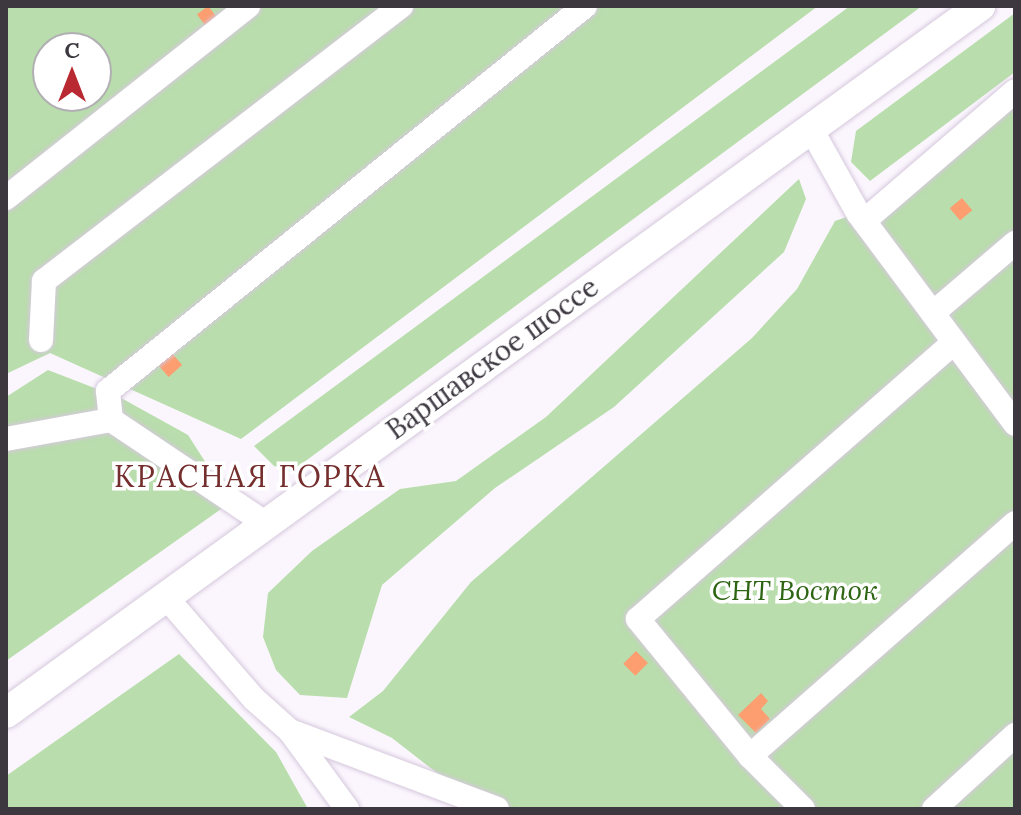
<!DOCTYPE html>
<meta charset="utf-8">
<style>
body{margin:0}
#map{position:relative;width:1021px;height:815px;overflow:hidden;background:#fbf6fe;font-family:Lora,serif}
div>[style]{position:absolute}
.green>*{inset:0;background:#b9ddac}
.building>*{inset:0;background:#fc9e70;transform-origin:0 0}
.roads{filter:drop-shadow(0 0 2px #d5c8dc) drop-shadow(0 0 2px #d5c8dc)}
.minor>*{height:24px;margin:-12px;padding:0 12px;transform-origin:12px;border-radius:12px;background:#fff}
.major>*{height:30px;margin:-15px;padding:0 15px;transform-origin:15px;border-radius:15px;background:#fff}
span{translate:-50% -50%;white-space:nowrap;text-align:center;line-height:1.15;-webkit-text-stroke:7px #fff;paint-order:stroke}
.street-label{font-size:28px;color:#3d3840}
.park-label{font-size:28px;color:#2d6513;font-style:italic}
.neighbourhood-label{font-size:30px;color:#742e2d;letter-spacing:2px}
.frame{position:absolute;inset:0;border:8px solid #3d3840;pointer-events:none}
.north{position:absolute;left:32px;top:32px;width:80px;height:80px;box-sizing:border-box;background:#fff;border:2px solid #b1afb3;border-radius:50%;rotate:0deg;font-size:22px;font-weight:700;line-height:32px;text-align:center;color:#3d3840}
.north::after{content:'';display:block;margin:auto;width:28px;height:36px;background:#b92931;clip-path:polygon(50% 0,100% 100%,50% 72%,0 100%)}
</style>
<div id="map">
<div class="green">
<i style="clip-path:polygon(evenodd,6px 6px,818px 6px,241px 439px,50px 353px,6px 374px,6px 6px,48px 48px,96px 48px,96px 96px,48px 96px,48px 48px)"></i>
<i style="clip-path:polygon(850px 6px,922px 6px,292px 471px,274px 466px,254px 446px)"></i>
<i style="clip-path:polygon(1015px 13px,1015px 72px,870px 181px,851px 162px,856px 131px)"></i>
<i style="clip-path:polygon(1015px 88px,1015px 809px,497px 809px,446px 780px,392px 738px,349px 717px,383px 691px,471px 582px,752px 338px,797px 289px,835px 221px,858px 213px)"></i>
<i style="clip-path:polygon(799px 179px,806px 199px,784px 252px,614px 407px,495px 488px,382px 585px,347px 698px,300px 695px,276px 670px,263px 637px,268px 593px,312px 551px,400px 489px,456px 481px,546px 417px)"></i>
<i style="clip-path:polygon(48px 370px,123px 399px,188px 435px,231px 502px,6px 661px,6px 397px)"></i>
<i style="clip-path:polygon(179px 654px,276px 752px,308px 809px,6px 809px,6px 776px)"></i>
</div>
<div class="building">
<i style="left:208px;top:6px;width:16px;height:14px;rotate:52deg"></i>
<i style="left:962px;top:198px;width:16px;height:16px;rotate:50deg"></i>
<i style="left:169px;top:350px;width:20px;height:18px;rotate:49deg"></i>
<i style="left:636px;top:651px;width:17px;height:18px;rotate:45deg"></i>
<i style="clip-path:polygon(761px 693px,768px 701px,761px 709px,770px 719px,756px 733px,738px 715px)"></i>
</div>
<div class="roads">
<div class="minor">
<i style="left:810px;top:127px;width:98px;rotate:60.8deg"></i>
<i style="left:858px;top:213px;width:263px;rotate:53.3deg"></i>
<i style="left:6px;top:198px;width:309px;rotate:-38.4deg"></i>
<i style="left:864px;top:221px;width:199px;rotate:-40.7deg"></i>
<i style="left:933px;top:313px;width:108px;rotate:-40.5deg"></i>
<i style="left:41px;top:340px;width:59px;rotate:-87.1deg"></i>
<i style="left:44px;top:281px;width:451px;rotate:-37.6deg"></i>
<i style="left:6px;top:439px;width:107px;rotate:-10.3deg"></i>
<i style="left:265px;top:523px;width:185px;rotate:-146.2deg"></i>
<i style="left:111px;top:420px;width:29px;rotate:-96deg"></i>
<i style="left:108px;top:391px;width:613px;rotate:-38.91deg"></i>
<i style="left:165px;top:596px;width:136px;rotate:49.2deg"></i>
<i style="left:254px;top:699px;width:48px;rotate:41.6deg"></i>
<i style="left:290px;top:731px;width:221px;rotate:20.6deg"></i>
<i style="left:290px;top:731px;width:97px;rotate:53.8deg"></i>
<i style="left:750px;top:756px;width:353px;rotate:-41.3deg"></i>
<i style="left:803px;top:809px;width:75px;rotate:-135deg"></i>
<i style="left:750px;top:756px;width:177px;rotate:-129.3deg"></i>
<i style="left:638px;top:619px;width:420px;rotate:-41.2deg"></i>
<i style="left:934px;top:809px;width:110px;rotate:-42.4deg"></i>
</div>
<div class="major">
<i style="left:6px;top:713px;width:1204px;rotate:-35.97deg"></i>
</div>
</div>
<div class="street-label">
<span style="left:492px;top:358px;rotate:-36deg">Варшавское шоссе</span>
</div>
<div class="park-label">
<span style="left:795px;top:590px">СНТ Восток</span>
</div>
<div class="neighbourhood-label">
<span style="left:250px;top:476px">КРАСНАЯ ГОРКА</span>
</div>
<div class="frame"></div>
<div class="north">С</div>
</div>
